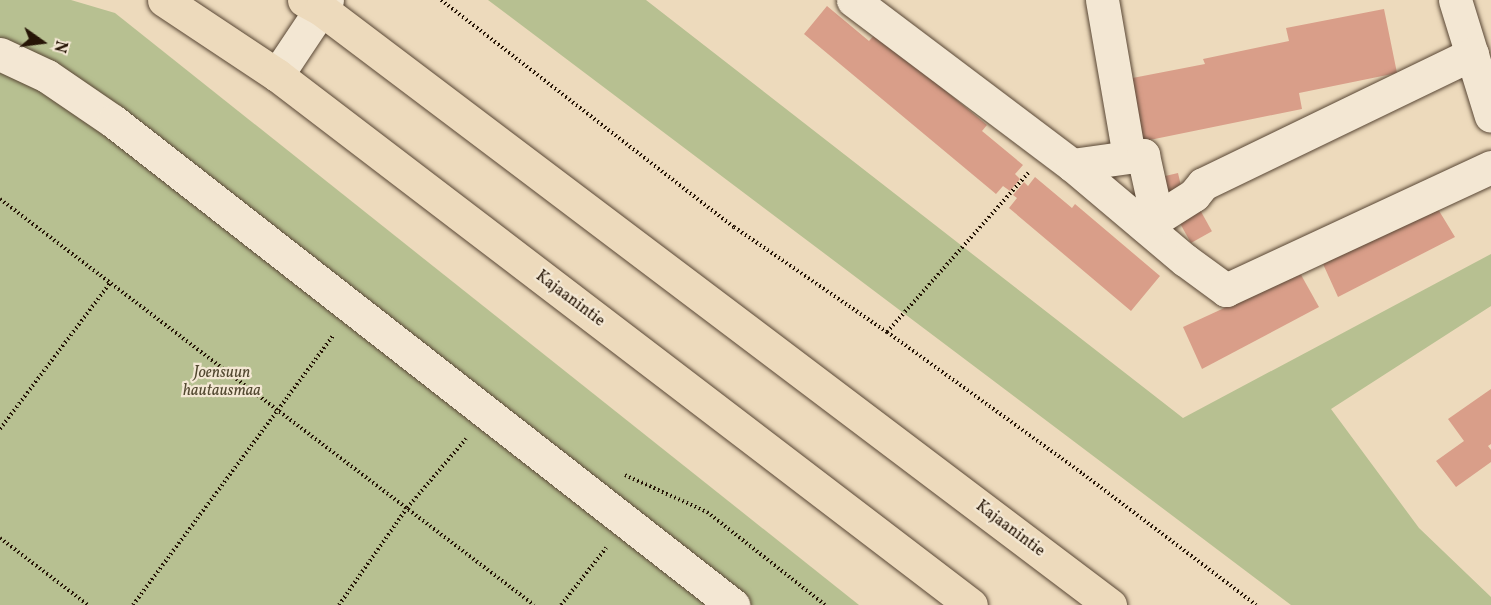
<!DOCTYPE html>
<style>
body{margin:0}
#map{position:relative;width:1491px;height:605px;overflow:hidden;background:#eddabc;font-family:Vollkorn,serif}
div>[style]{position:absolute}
.green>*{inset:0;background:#b7c091}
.building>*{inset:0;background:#d99e89;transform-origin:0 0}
.path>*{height:4px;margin-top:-2px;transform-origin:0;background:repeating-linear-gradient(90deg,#261506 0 1.5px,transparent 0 4.5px)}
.roads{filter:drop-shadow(0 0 2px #584634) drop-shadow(0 0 2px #584634)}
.minor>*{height:33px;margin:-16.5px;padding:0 16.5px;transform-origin:16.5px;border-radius:16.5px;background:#f3e7d3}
.major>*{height:33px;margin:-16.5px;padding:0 16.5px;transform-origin:16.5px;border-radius:16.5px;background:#eddabc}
span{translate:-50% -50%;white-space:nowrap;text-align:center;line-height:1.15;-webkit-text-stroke:4.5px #f3e7d3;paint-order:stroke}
.street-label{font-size:16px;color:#261506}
.park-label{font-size:16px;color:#524830;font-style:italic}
.north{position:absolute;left:12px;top:12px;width:60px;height:60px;-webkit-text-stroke:4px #f3e7d3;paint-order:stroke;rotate:104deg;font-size:16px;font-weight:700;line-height:24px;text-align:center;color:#261506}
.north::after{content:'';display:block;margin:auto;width:21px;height:27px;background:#261506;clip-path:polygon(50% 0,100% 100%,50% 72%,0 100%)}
</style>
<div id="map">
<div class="green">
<i style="clip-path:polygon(0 0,71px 0,115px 13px,859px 605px,0 605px)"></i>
<i style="clip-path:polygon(488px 0,646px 0,1183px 418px,1491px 254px,1491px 306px,1331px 409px,1419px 528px,1491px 597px,1491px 605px,1291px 605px)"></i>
</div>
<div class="building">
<i style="clip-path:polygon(827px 6px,869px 41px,876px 33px,987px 125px,982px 131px,1023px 165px,1015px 174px,1020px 179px,1010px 191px,1003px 186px,996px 194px,804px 34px)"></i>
<i style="clip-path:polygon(1384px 9px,1397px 73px,1299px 93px,1302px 109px,1130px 144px,1117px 81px,1205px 64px,1203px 59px,1289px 41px,1286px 28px)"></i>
<i style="left:1178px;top:173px;width:23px;height:23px;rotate:77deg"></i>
<i style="clip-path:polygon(1035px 177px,1072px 208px,1075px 204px,1160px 276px,1131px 311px,1009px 208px,1017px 198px,1013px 195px,1024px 182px,1028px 186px)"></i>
<i style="clip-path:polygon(1430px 196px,1455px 237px,1338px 297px,1323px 264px,1369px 240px)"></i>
<i style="left:1194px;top:199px;width:37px;height:24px;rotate:61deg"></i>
<i style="clip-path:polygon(1300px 273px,1319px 307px,1202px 369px,1183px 327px)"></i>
<i style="clip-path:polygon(1491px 389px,1491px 444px,1488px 446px,1491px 450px,1491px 462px,1456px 487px,1436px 461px,1464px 441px,1448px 419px)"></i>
</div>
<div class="path">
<i style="left:441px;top:0;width:371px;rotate:37.8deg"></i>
<i style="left:734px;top:227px;width:186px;rotate:34.5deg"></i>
<i style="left:887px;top:332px;width:242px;rotate:35.9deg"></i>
<i style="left:1083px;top:474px;width:217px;rotate:37.1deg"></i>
<i style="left:0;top:199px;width:671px;rotate:37.25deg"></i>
<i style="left:887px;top:332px;width:213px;rotate:-48.4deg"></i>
<i style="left:0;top:429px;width:183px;rotate:-53deg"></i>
<i style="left:625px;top:475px;width:90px;rotate:24.3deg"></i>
<i style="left:707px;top:512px;width:150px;rotate:38.2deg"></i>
<i style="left:0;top:538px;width:111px;rotate:37.3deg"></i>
<i style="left:133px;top:605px;width:337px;rotate:-53.4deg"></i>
<i style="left:339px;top:605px;width:118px;rotate:-55deg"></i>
<i style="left:407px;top:508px;width:91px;rotate:-49.5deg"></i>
<i style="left:561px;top:605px;width:73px;rotate:-51.7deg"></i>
</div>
<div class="roads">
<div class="minor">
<i style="left:853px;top:0;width:274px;rotate:37deg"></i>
<i style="left:1072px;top:165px;width:148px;rotate:40.1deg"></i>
<i style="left:1185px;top:260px;width:51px;rotate:36.2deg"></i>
<i style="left:1226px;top:290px;width:292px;rotate:-24.9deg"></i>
<i style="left:1102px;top:0;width:159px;rotate:80.2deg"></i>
<i style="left:1455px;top:0;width:121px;rotate:72.8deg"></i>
<i style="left:0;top:54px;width:52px;rotate:25.1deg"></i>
<i style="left:47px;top:76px;width:80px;rotate:34.3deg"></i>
<i style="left:113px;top:121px;width:787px;rotate:37.98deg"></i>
<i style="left:277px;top:75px;width:90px;rotate:-56.3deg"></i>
<i style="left:1072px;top:165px;width:72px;rotate:-8deg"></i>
<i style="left:1143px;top:155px;width:65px;rotate:77.5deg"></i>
<i style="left:1145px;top:226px;width:58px;rotate:-32.3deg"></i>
<i style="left:1194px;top:195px;width:14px;rotate:-51deg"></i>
<i style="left:1203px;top:184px;width:299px;rotate:-25.8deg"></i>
</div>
<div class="major">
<i style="left:164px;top:0;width:136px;rotate:33.6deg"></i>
<i style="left:277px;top:75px;width:873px;rotate:37.37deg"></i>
<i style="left:304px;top:0;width:19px;rotate:28deg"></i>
<i style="left:321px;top:9px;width:989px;rotate:37.07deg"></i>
</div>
</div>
<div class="street-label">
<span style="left:570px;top:299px;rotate:37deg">Kajaanintie</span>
<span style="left:1010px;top:529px;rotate:37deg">Kajaanintie</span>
</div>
<div class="park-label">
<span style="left:222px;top:382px">Joensuun<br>hautausmaa</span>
</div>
<div class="north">N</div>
</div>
